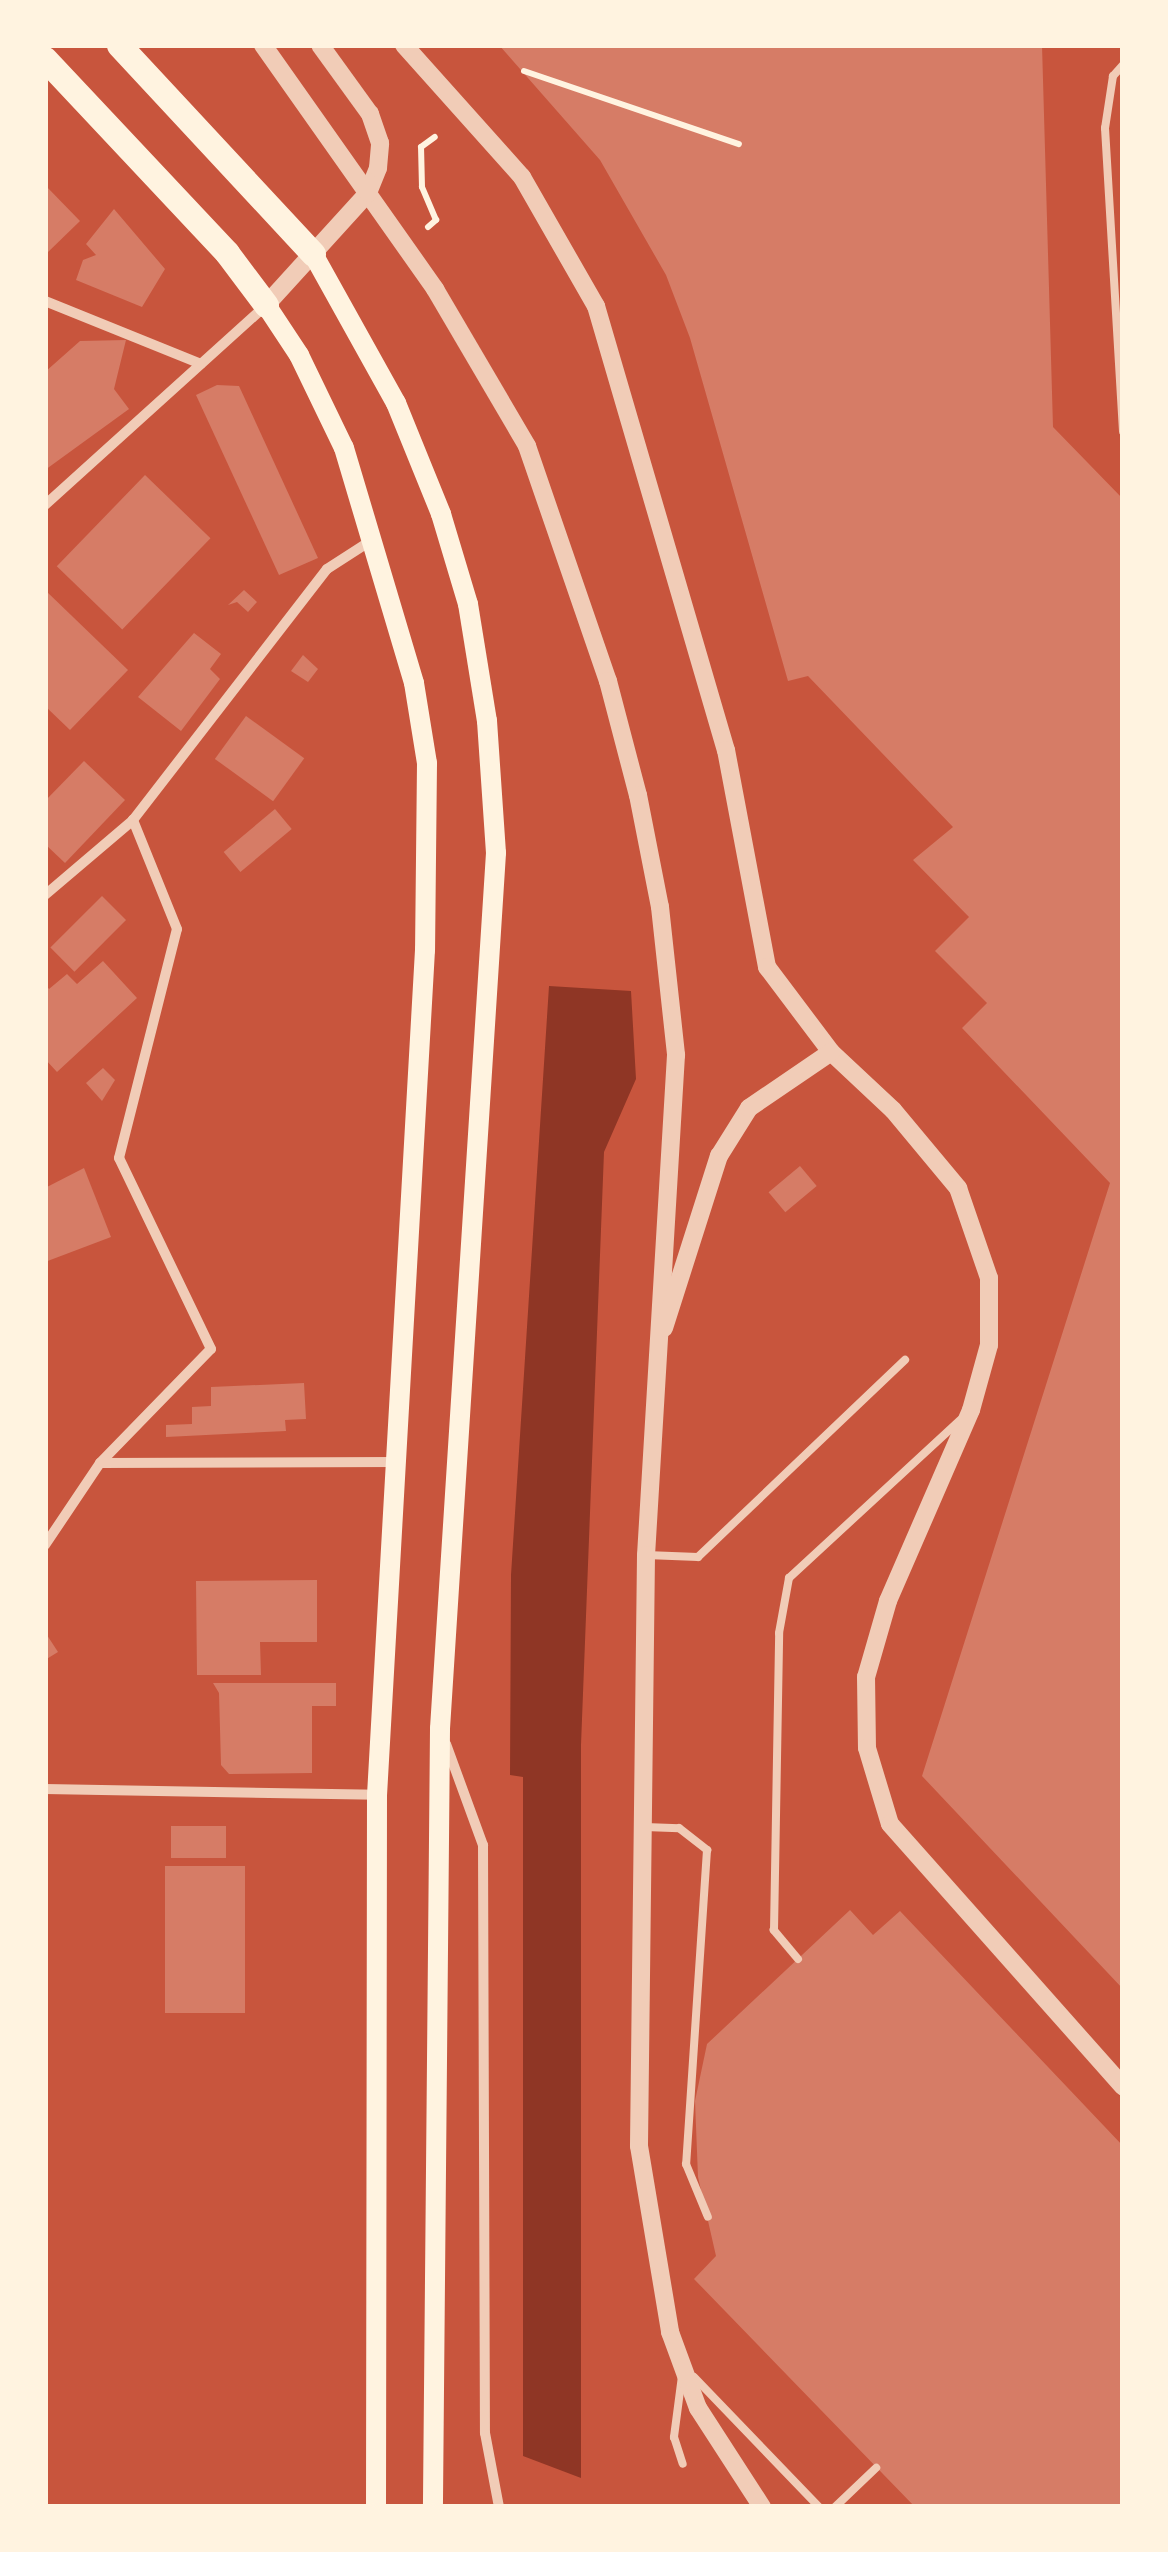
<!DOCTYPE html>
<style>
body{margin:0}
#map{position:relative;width:1168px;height:2552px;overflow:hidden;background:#c8553d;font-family:Lora,serif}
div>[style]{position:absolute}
.water>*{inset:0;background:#8f3625}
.building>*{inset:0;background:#d67c66;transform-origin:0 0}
.path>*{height:6px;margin:-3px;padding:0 3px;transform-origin:3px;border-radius:3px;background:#fff3e0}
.service>*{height:8px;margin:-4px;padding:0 4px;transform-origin:4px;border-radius:4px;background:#f1ccb7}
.minor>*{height:10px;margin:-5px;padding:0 5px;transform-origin:5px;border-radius:5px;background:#f1ccb7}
.tertiary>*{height:18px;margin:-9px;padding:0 9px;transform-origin:9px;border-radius:9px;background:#f1ccb7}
.secondary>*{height:20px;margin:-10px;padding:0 10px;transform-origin:10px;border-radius:10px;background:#fff3e0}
.primary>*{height:25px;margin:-12.5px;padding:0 12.5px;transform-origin:12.5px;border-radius:12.5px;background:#fff3e0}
span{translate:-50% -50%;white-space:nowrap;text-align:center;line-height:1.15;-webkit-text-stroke:8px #fff3e0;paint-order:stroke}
.frame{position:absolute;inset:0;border:48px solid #fff3e0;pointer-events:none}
</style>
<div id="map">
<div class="water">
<i style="clip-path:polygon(549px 986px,631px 991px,636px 1079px,604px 1152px,581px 1745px,581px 2478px,523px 2456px,523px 1777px,510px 1775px,511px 1575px)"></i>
</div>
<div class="building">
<i style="clip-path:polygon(499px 45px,1042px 45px,1053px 427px,1123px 499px,1123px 1989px,922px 1776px,1110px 1183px,962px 1028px,987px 1003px,935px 951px,969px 917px,913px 860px,953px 827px,808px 676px,788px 681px,690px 338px,666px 275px,600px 160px)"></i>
<i style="clip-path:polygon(45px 185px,80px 221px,45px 255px)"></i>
<i style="clip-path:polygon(114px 209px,165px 269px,142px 307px,76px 280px,83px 260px,96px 255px,86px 244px)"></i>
<i style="clip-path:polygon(126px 340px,114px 389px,129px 409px,45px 470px,45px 372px,80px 341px)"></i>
<i style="clip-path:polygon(217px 385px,239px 386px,318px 558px,279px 575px,196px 395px)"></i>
<i style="left:145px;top:475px;width:91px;height:127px;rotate:44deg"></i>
<i style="clip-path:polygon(45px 590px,128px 670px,70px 730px,45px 706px)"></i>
<i style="clip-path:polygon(244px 590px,257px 602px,248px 612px,237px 602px,228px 605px)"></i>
<i style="clip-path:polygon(194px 633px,221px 654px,210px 669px,220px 679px,181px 731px,138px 697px)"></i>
<i style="clip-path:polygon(303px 655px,318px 669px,308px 682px,291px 671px)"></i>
<i style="left:246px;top:716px;width:72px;height:53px;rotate:36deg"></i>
<i style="clip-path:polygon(84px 761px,125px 800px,65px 863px,45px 844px,45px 801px)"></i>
<i style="left:275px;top:809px;width:26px;height:67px;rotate:50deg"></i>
<i style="left:102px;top:896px;width:34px;height:73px;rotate:45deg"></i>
<i style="clip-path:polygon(103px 961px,137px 998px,57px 1072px,45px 1059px,45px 984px,49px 989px,67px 974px,77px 984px)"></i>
<i style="clip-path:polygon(103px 1068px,115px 1080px,102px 1101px,86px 1083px)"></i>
<i style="left:800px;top:1166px;width:26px;height:41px;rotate:50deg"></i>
<i style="clip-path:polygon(84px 1168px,111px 1237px,45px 1262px,45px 1188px)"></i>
<i style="clip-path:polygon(304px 1383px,306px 1419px,285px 1420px,286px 1431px,166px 1437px,166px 1425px,192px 1424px,192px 1407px,211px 1406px,211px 1387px)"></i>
<i style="clip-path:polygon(317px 1580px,317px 1642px,260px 1642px,261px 1675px,197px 1675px,196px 1581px)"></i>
<i style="clip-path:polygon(45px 1632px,58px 1652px,45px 1660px)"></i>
<i style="clip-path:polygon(213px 1683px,336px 1683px,336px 1706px,312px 1706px,312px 1773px,229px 1774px,221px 1765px,219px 1693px)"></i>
<i style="left:171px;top:1826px;width:55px;height:32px"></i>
<i style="left:245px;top:1866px;width:147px;height:80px;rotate:90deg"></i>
<i style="clip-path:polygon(850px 1910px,873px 1935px,900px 1911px,1123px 2146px,1123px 2507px,915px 2507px,694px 2279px,716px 2256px,698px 2177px,695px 2101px,707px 2044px)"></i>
</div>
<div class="path">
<i style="left:524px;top:71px;width:227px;rotate:18.8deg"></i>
<i style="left:428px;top:227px;width:11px;rotate:-41deg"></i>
<i style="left:436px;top:220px;width:36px;rotate:-113deg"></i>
<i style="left:422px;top:187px;width:40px;rotate:-91.4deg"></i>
<i style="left:421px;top:147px;width:17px;rotate:-36deg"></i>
</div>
<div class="service">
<i style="left:1123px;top:65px;width:15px;rotate:132deg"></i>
<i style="left:1113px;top:76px;width:53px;rotate:98.7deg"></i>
<i style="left:1105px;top:128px;width:304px;rotate:86.6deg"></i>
<i style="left:646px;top:1555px;width:52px;rotate:2.2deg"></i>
<i style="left:698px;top:1557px;width:286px;rotate:-43.6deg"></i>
<i style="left:645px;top:1827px;width:34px;rotate:2deg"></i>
<i style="left:679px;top:1828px;width:36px;rotate:38deg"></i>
<i style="left:707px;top:1850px;width:315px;rotate:93.8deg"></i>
<i style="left:686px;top:2164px;width:57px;rotate:67.5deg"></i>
<i style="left:798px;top:1959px;width:38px;rotate:-130deg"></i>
<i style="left:774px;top:1930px;width:297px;rotate:-89deg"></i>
<i style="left:779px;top:1633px;width:56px;rotate:-79.7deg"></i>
<i style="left:789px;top:1578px;width:233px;rotate:-42.7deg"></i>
<i style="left:682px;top:2376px;width:62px;rotate:97.5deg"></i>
<i style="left:674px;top:2437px;width:28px;rotate:72deg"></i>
<i style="left:694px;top:2377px;width:180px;rotate:46.1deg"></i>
<i style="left:835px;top:2507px;width:57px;rotate:-43.6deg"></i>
</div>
<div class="minor">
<i style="left:45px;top:301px;width:168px;rotate:22deg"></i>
<i style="left:45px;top:505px;width:298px;rotate:-42.1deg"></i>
<i style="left:45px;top:895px;width:116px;rotate:-40.4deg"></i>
<i style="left:100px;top:1463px;width:296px;rotate:-0.2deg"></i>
<i style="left:45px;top:1545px;width:99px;rotate:-56.1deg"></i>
<i style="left:100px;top:1463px;width:159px;rotate:-45.8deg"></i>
<i style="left:211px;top:1349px;width:212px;rotate:-115.7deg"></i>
<i style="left:119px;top:1158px;width:236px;rotate:-75.8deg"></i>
<i style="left:177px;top:929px;width:118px;rotate:-112deg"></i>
<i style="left:133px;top:820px;width:317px;rotate:-52.3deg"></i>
<i style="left:327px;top:569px;width:54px;rotate:-32.8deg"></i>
<i style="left:446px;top:1744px;width:108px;rotate:69.9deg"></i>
<i style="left:483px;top:1845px;width:588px;rotate:89.81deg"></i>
<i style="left:485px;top:2433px;width:75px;rotate:79.3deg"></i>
<i style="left:45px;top:1789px;width:332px;rotate:1deg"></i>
</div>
<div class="tertiary">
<i style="left:263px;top:45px;width:299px;rotate:54.8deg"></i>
<i style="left:435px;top:289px;width:182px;rotate:59.6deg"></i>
<i style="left:527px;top:446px;width:249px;rotate:71deg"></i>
<i style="left:608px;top:681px;width:118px;rotate:75.3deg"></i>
<i style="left:638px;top:795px;width:114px;rotate:78.9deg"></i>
<i style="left:660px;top:907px;width:149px;rotate:83.8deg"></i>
<i style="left:676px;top:1055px;width:501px;rotate:93.43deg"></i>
<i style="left:646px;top:1555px;width:591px;rotate:90.68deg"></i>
<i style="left:639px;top:2146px;width:189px;rotate:80.5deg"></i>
<i style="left:670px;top:2332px;width:81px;rotate:69.8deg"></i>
<i style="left:698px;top:2408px;width:118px;rotate:57.1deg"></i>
<i style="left:404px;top:45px;width:177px;rotate:48.2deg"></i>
<i style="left:522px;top:177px;width:149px;rotate:60.2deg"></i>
<i style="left:596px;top:306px;width:463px;rotate:73.7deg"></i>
<i style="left:726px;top:750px;width:221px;rotate:79.3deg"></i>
<i style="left:767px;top:967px;width:106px;rotate:53deg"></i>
<i style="left:831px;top:1052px;width:85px;rotate:43.1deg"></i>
<i style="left:893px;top:1110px;width:102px;rotate:50.2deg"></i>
<i style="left:958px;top:1188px;width:95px;rotate:71deg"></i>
<i style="left:989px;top:1278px;width:67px;rotate:90deg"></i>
<i style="left:989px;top:1345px;width:67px;rotate:105.5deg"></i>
<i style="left:971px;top:1410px;width:208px;rotate:113.5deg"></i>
<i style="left:888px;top:1601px;width:79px;rotate:106.1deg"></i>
<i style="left:866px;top:1677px;width:71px;rotate:89.2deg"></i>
<i style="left:867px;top:1748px;width:79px;rotate:73.2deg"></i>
<i style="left:890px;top:1824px;width:351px;rotate:48.4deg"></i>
<i style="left:266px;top:305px;width:151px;rotate:-47.7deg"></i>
<i style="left:368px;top:193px;width:27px;rotate:-68deg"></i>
<i style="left:378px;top:168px;width:25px;rotate:-85deg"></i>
<i style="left:380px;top:143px;width:31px;rotate:-109deg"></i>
<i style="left:370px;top:114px;width:85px;rotate:-125.9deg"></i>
<i style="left:664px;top:1328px;width:181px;rotate:-72.3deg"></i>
<i style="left:719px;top:1156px;width:57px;rotate:-58deg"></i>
<i style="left:749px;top:1108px;width:99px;rotate:-34.3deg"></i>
</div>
<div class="secondary">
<i style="left:313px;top:254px;width:171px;rotate:60.9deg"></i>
<i style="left:396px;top:403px;width:120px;rotate:67.9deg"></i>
<i style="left:441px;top:514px;width:94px;rotate:73.3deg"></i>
<i style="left:468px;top:604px;width:119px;rotate:80.8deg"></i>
<i style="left:487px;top:721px;width:132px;rotate:86.1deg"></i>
<i style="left:496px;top:853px;width:878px;rotate:93.66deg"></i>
<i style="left:440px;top:1729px;width:778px;rotate:90.52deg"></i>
<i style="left:266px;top:305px;width:60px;rotate:56.6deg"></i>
<i style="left:299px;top:355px;width:103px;rotate:64.2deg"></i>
<i style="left:344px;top:448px;width:245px;rotate:73.4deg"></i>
<i style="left:414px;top:683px;width:81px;rotate:80.8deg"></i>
<i style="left:427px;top:763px;width:187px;rotate:90.6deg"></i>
<i style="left:425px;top:950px;width:846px;rotate:93.25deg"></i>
<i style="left:377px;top:1795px;width:712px;rotate:90.08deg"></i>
</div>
<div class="primary">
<i style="left:119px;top:45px;width:285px;rotate:47.1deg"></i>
<i style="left:45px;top:59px;width:266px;rotate:46.8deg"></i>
<i style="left:227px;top:253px;width:65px;rotate:53.1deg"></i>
</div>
<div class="frame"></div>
</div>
